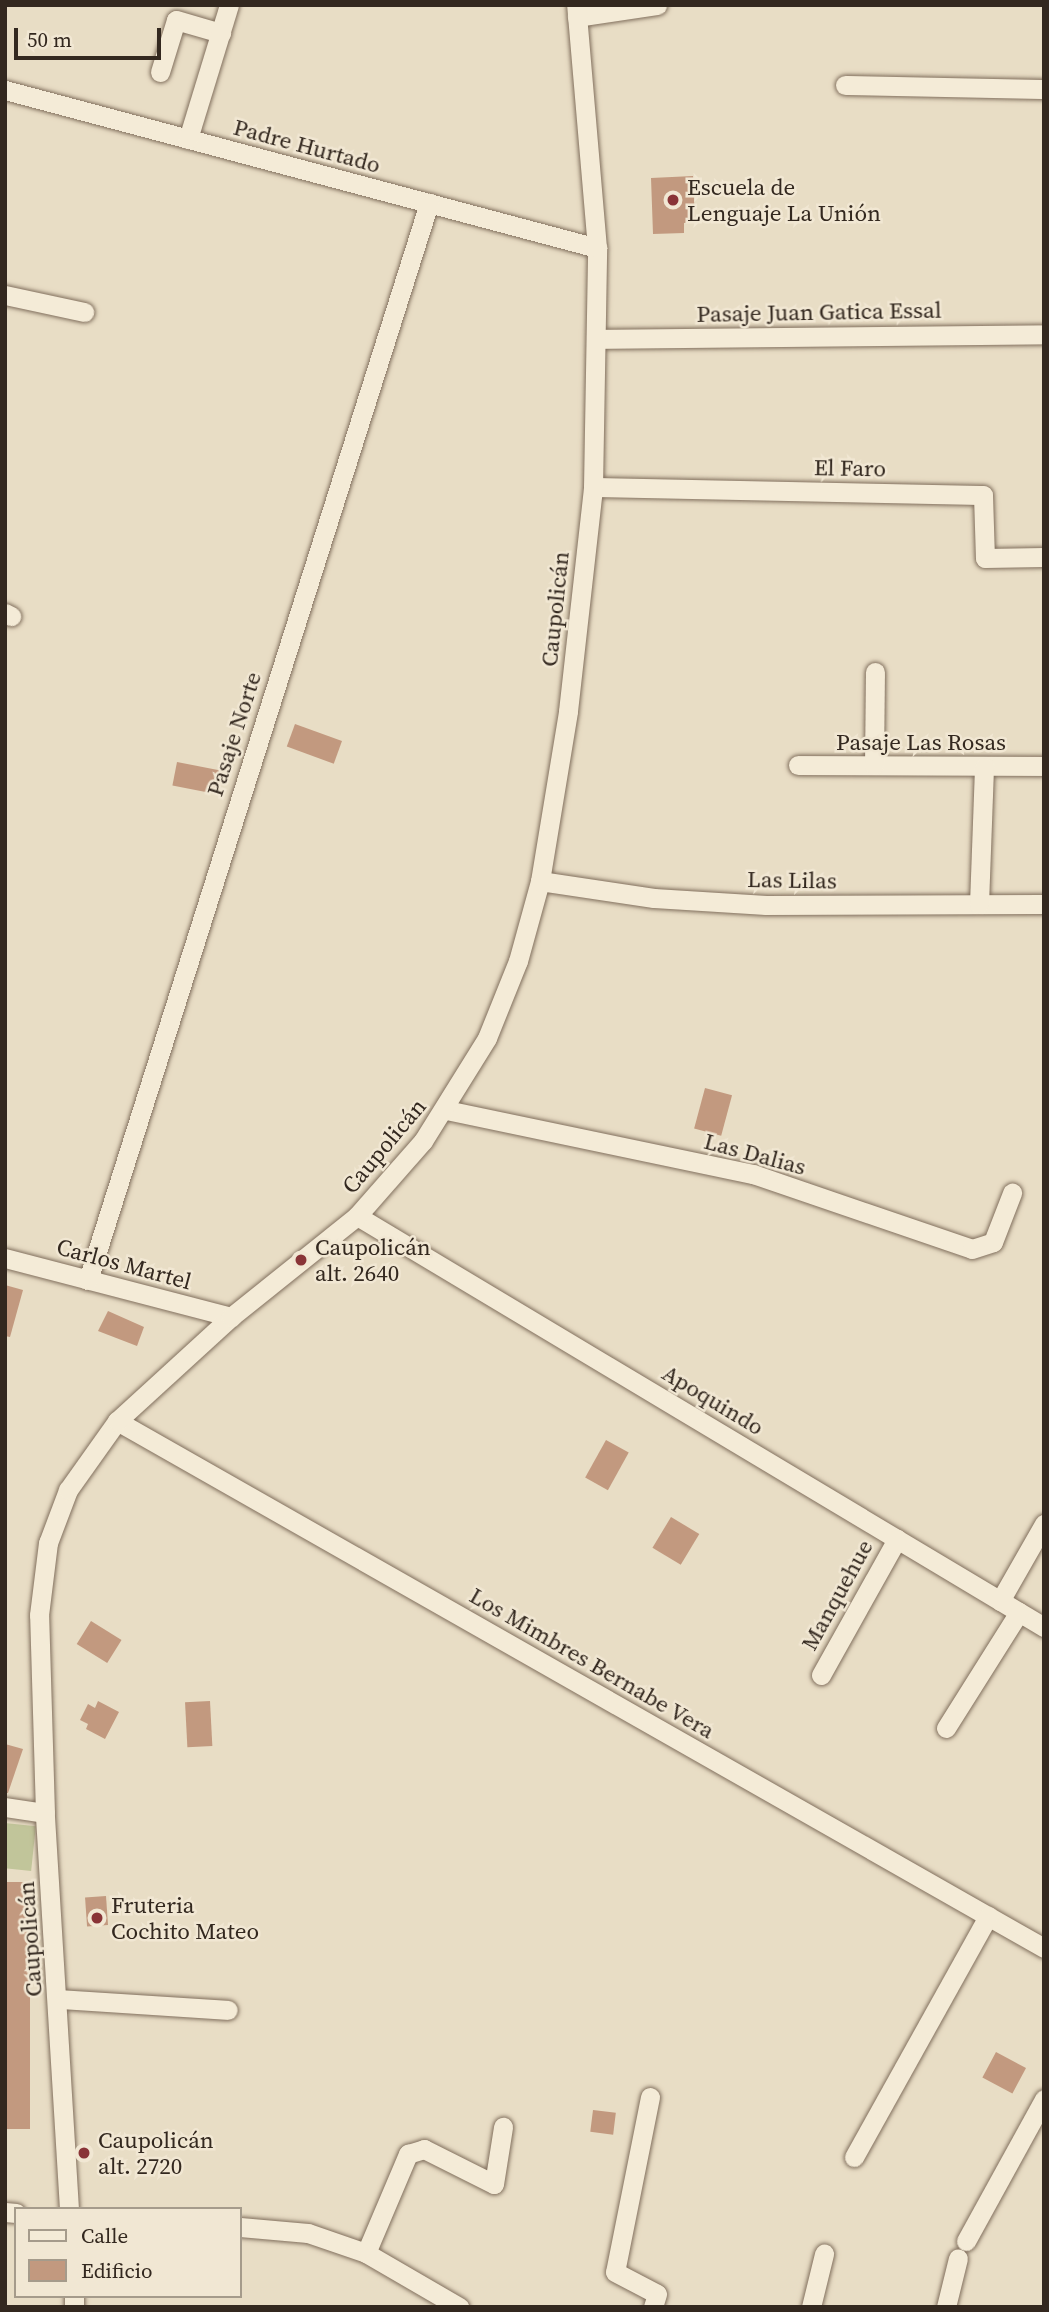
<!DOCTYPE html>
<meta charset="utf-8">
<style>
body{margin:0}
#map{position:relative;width:1049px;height:2312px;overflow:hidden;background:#e8ddc5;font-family:"Source Serif 4",serif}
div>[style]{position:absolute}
.green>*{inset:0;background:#c1c59a;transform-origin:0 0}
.building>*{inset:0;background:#c2997f;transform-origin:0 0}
.roads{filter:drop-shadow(0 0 2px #816f5d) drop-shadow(0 0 2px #816f5d)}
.minor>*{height:19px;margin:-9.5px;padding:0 9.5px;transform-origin:9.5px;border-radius:9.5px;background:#f4ebd7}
.dots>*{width:19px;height:19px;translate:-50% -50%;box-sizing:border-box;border:4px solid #f1e7d3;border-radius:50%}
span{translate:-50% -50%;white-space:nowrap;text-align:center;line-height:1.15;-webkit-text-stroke:5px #f1e7d3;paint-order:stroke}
.street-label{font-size:23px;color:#33281f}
.poi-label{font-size:23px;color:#33281f}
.left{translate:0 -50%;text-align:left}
.frame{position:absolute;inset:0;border:7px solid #33281f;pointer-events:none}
.legend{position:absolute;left:14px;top:2207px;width:228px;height:91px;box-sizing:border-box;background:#f1e7d3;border:2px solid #a59b8b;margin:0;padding:9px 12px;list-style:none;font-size:21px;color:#33281f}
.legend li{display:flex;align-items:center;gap:14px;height:35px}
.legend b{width:35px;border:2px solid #a59b8b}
.scale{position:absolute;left:14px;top:28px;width:147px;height:32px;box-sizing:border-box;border:4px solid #33281f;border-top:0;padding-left:9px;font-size:21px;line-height:24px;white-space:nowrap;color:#33281f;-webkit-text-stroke:5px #f1e7d3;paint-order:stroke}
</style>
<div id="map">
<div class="green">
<i style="left:5px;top:1823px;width:31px;height:45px;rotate:6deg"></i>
</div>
<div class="building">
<i style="clip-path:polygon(693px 176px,695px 222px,684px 223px,684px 233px,653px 234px,651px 178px)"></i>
<i style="left:295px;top:724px;width:50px;height:24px;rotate:20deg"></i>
<i style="left:177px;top:762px;width:43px;height:24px;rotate:11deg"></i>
<i style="left:705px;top:1088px;width:28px;height:42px;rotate:15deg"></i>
<i style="clip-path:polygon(5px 1285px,23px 1290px,10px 1337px,5px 1336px)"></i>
<i style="clip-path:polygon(108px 1311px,144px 1327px,137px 1346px,98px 1331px)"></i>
<i style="left:606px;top:1440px;width:26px;height:43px;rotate:29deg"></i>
<i style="left:671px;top:1517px;width:33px;height:36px;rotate:31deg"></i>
<i style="left:91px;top:1621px;width:36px;height:27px;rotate:32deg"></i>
<i style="clip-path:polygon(98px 1701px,119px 1712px,105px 1739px,86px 1729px,88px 1724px,80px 1720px,88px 1704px,95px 1708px)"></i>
<i style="left:210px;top:1701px;width:45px;height:25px;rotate:87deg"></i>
<i style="clip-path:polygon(5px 1744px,23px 1749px,8px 1793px,5px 1793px)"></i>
<i style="left:5px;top:1882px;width:25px;height:247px"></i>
<i style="left:106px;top:1896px;width:29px;height:21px;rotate:86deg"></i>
<i style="left:996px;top:2052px;width:34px;height:29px;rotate:28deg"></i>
<i style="left:593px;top:2110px;width:23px;height:22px;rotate:7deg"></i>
</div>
<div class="roads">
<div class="minor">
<i style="left:577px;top:17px;width:81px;rotate:-8.5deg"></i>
<i style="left:160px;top:72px;width:54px;rotate:-72.9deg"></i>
<i style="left:176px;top:20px;width:47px;rotate:16.1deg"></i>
<i style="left:845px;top:85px;width:199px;rotate:1.2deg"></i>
<i style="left:5px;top:90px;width:613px;rotate:14.94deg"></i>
<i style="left:188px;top:139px;width:140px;rotate:-73deg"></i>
<i style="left:5px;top:295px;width:81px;rotate:12.1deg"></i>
<i style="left:596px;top:339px;width:448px;rotate:-0.6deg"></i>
<i style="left:593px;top:487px;width:390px;rotate:1.2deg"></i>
<i style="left:983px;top:495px;width:63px;rotate:88.2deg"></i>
<i style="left:985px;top:558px;width:59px;rotate:-1deg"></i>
<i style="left:5px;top:613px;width:7px;rotate:27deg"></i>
<i style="left:798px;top:765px;width:246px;rotate:0.2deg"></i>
<i style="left:874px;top:765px;width:93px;rotate:-89.4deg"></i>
<i style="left:540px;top:881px;width:115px;rotate:8.5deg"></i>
<i style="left:654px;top:898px;width:112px;rotate:3.6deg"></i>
<i style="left:766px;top:905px;width:278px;rotate:-0.2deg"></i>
<i style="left:979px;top:904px;width:137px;rotate:-87.9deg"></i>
<i style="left:446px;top:1110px;width:314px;rotate:11.8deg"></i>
<i style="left:753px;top:1174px;width:231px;rotate:18.9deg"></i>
<i style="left:972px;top:1249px;width:22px;rotate:-18deg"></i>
<i style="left:993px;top:1242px;width:53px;rotate:-68.8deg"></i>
<i style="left:357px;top:1216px;width:801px;rotate:30.89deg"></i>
<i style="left:5px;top:1258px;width:234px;rotate:14.6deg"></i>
<i style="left:88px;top:1280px;width:1130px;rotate:-72.43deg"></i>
<i style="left:117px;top:1421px;width:1066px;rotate:29.62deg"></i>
<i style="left:1000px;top:1601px;width:89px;rotate:-60.3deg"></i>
<i style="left:821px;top:1675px;width:156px;rotate:-60.8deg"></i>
<i style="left:946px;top:1728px;width:137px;rotate:-57.8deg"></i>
<i style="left:5px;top:1807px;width:40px;rotate:8.5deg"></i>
<i style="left:59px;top:1999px;width:169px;rotate:3.7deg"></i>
<i style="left:650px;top:2097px;width:178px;rotate:101.3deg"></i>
<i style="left:615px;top:2272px;width:47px;rotate:27.6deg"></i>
<i style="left:657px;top:2294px;width:14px;rotate:107deg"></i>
<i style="left:854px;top:2157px;width:276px;rotate:-60.9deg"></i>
<i style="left:69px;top:2209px;width:397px;rotate:-93.5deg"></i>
<i style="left:45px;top:1813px;width:198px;rotate:-91.7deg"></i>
<i style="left:39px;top:1615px;width:73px;rotate:-82.9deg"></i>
<i style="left:48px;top:1543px;width:57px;rotate:-69.3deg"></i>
<i style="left:68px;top:1490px;width:85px;rotate:-54.6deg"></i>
<i style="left:117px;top:1421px;width:154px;rotate:-42.4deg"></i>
<i style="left:231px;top:1317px;width:161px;rotate:-38.7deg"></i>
<i style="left:357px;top:1216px;width:100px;rotate:-48.7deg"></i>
<i style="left:423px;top:1141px;width:121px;rotate:-58.1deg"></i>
<i style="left:487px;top:1038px;width:83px;rotate:-68.1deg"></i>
<i style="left:518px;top:961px;width:83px;rotate:-74.6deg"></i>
<i style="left:540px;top:881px;width:172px;rotate:-80.6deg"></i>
<i style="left:568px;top:711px;width:225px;rotate:-83.6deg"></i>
<i style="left:593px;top:487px;width:239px;rotate:-89deg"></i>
<i style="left:597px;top:248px;width:244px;rotate:-94.9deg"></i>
<i style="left:5px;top:2212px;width:11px;rotate:5deg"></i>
<i style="left:240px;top:2227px;width:68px;rotate:5deg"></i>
<i style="left:308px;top:2233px;width:61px;rotate:19deg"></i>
<i style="left:366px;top:2253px;width:108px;rotate:30.1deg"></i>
<i style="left:966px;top:2241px;width:162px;rotate:-61.2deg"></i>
<i style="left:366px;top:2253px;width:108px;rotate:-67deg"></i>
<i style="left:408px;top:2154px;width:17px;rotate:-17deg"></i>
<i style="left:424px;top:2149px;width:78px;rotate:26.6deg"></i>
<i style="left:494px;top:2184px;width:58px;rotate:-81deg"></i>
<i style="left:74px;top:2296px;width:11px;rotate:90deg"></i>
<i style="left:811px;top:2307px;width:55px;rotate:-76.2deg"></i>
<i style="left:946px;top:2307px;width:50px;rotate:-76.2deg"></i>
</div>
</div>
<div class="dots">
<i style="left:673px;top:200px;background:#893437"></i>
<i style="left:301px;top:1260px;background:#893437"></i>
<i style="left:97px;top:1918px;background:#893437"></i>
<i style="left:84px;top:2153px;background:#893437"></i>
</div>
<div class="street-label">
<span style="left:307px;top:146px;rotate:15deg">Padre Hurtado</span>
<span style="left:819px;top:312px;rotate:-1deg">Pasaje Juan Gatica Essal</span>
<span style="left:850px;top:468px;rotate:1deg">El Faro</span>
<span style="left:555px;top:609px;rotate:-84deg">Caupolicán</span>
<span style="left:234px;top:734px;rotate:-72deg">Pasaje Norte</span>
<span style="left:921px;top:742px">Pasaje Las Rosas</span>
<span style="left:792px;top:880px;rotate:1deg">Las Lilas</span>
<span style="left:384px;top:1146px;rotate:-50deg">Caupolicán</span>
<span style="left:755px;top:1154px;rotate:15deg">Las Dalias</span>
<span style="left:124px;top:1264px;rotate:15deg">Carlos Martel</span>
<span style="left:713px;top:1400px;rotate:31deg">Apoquindo</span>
<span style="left:837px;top:1595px;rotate:-61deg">Manquehue</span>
<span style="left:592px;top:1663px;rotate:30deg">Los Mimbres Bernabe Vera</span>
<span style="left:30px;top:1939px;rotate:-94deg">Caupolicán</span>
</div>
<div class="poi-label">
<span class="left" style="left:687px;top:200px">Escuela de<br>Lenguaje La Unión</span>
<span class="left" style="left:315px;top:1260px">Caupolicán<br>alt. 2640</span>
<span class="left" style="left:111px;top:1918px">Fruteria<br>Cochito Mateo</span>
<span class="left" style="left:98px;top:2153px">Caupolicán<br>alt. 2720</span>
</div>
<div class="frame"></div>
<ul class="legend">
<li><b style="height:9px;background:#f4ebd7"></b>Calle</li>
<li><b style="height:19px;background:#c2997f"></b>Edificio</li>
</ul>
<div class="scale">50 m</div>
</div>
